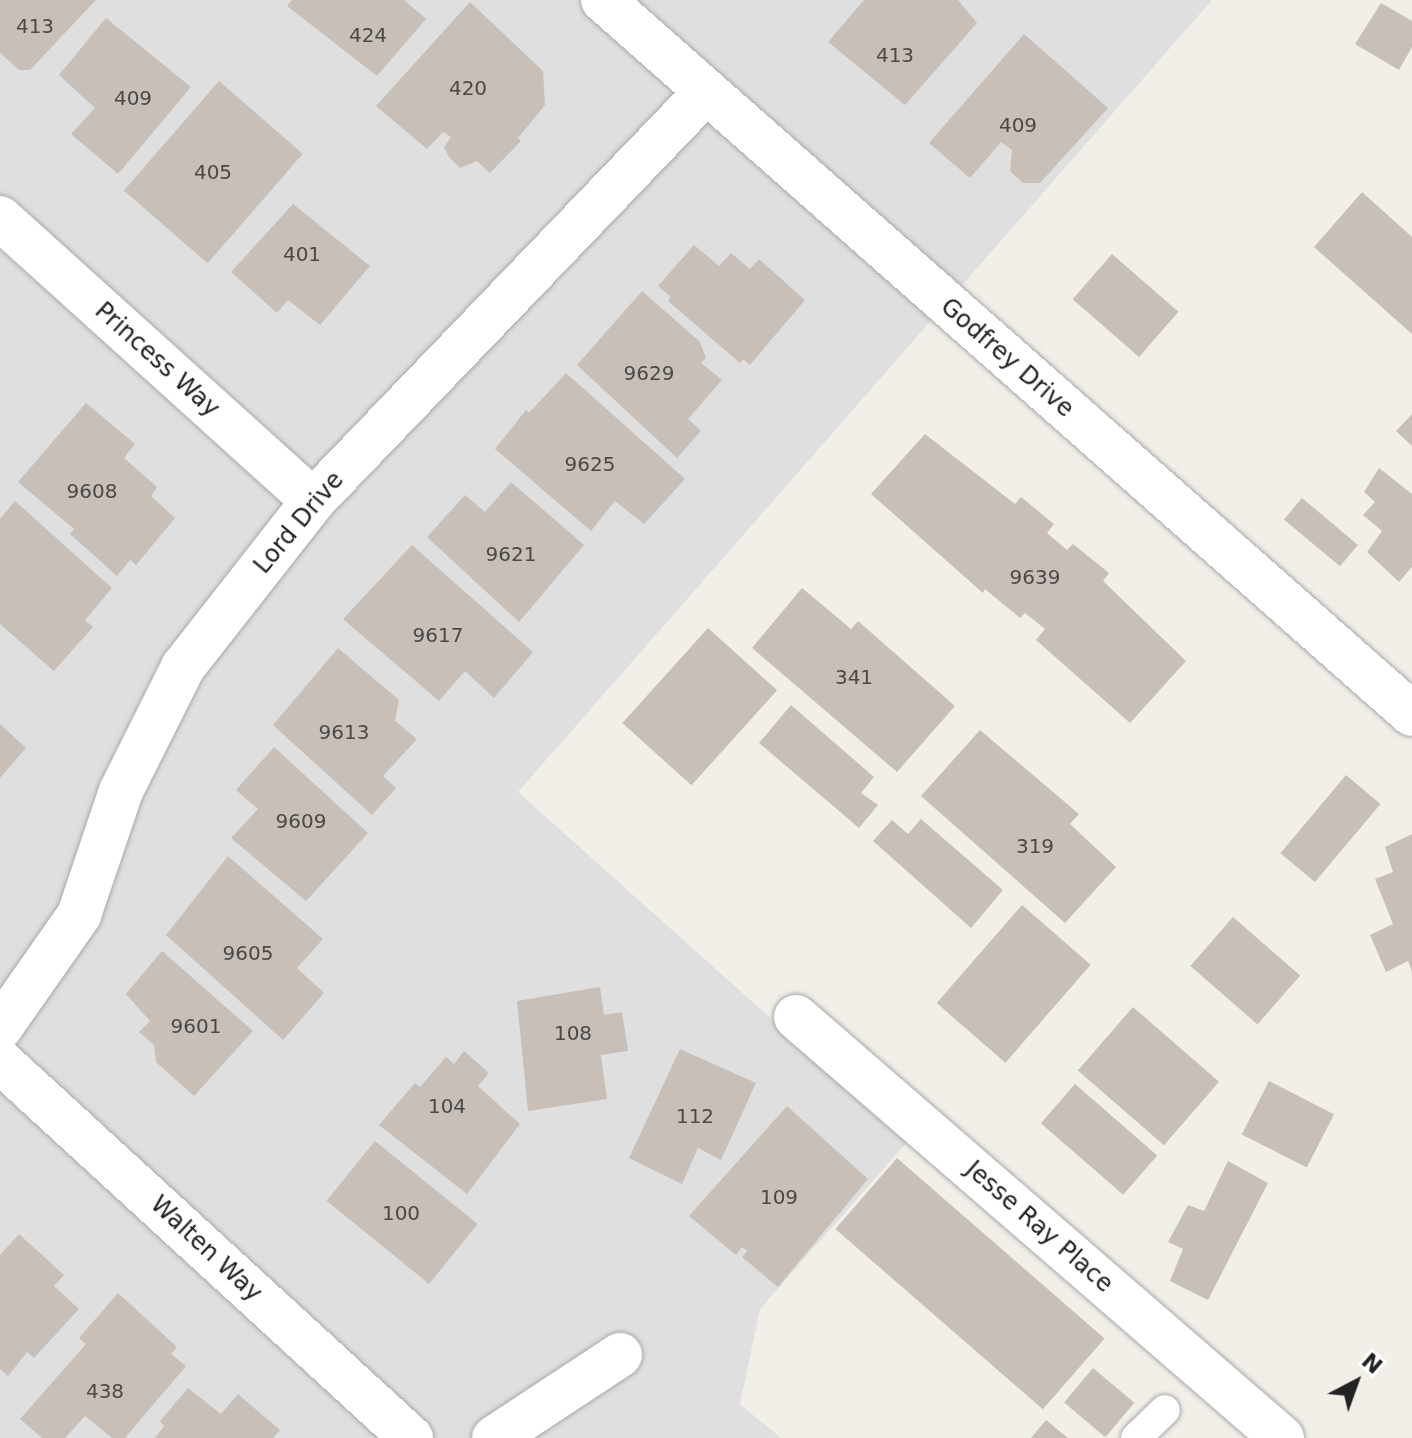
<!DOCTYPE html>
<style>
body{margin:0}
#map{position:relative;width:1412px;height:1438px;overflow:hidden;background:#f2efe9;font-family:"DejaVu Sans",sans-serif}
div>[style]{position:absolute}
.residential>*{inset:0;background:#e0dfdf}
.building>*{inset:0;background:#c7bfb8;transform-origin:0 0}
.roads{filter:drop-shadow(0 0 2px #a9a9a9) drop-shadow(0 0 2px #a9a9a9)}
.service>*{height:30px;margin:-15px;padding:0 15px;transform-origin:15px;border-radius:15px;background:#fff}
.minor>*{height:44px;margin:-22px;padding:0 22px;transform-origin:22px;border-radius:22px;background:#fff}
span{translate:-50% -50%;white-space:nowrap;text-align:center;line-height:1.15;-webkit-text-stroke:6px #fff;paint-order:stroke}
.number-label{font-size:20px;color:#4b4948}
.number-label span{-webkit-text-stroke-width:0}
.street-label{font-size:24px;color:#222}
.north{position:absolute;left:1316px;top:1342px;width:80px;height:80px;-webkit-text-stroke:6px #fff;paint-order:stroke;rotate:41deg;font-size:22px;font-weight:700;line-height:32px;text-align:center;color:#222}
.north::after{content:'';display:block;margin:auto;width:28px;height:36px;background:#222;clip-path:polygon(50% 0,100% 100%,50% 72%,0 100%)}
</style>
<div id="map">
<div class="residential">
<i style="clip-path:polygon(0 0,1212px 0,518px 792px,908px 1141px,760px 1309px,740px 1404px,781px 1438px,0 1438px)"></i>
</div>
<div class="building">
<i style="clip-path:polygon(0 0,96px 0,30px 70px,19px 70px,0 53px)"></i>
<i style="clip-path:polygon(292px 0,404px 0,426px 19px,377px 76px,287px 6px)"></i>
<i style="clip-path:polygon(864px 0,958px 0,977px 23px,905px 105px,828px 42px)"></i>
<i style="clip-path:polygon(470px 2px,543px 71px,545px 105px,518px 138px,521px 141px,490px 173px,477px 161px,460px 168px,449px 157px,444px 147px,451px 137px,443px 132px,427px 149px,376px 106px)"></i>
<i style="clip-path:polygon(1381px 3px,1412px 21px,1412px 47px,1399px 70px,1355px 44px)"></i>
<i style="clip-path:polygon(106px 18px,191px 87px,118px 174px,71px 134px,95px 108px,59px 75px)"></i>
<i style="clip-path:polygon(1024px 34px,1108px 108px,1040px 183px,1023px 183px,1010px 171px,1012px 150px,1001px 142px,970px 178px,929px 143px)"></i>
<i style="left:219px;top:81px;width:111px;height:145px;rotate:41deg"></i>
<i style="clip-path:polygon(1362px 192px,1412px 237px,1412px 334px,1314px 247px)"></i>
<i style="clip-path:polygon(293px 204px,370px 266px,320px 325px,288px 300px,277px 313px,231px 272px)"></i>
<i style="clip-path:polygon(694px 245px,719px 266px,731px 253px,750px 269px,759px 259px,805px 300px,750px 365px,743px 359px,740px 363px,668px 301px,671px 297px,658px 286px)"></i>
<i style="left:1112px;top:254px;width:88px;height:60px;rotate:41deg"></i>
<i style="clip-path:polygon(642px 291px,700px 342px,706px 358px,701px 363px,722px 380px,688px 419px,701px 431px,677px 458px,577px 365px)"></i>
<i style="clip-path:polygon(566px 373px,685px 479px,644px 524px,615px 501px,591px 531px,495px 449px,526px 410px,529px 413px)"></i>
<i style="clip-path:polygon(86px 403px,135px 444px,124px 458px,157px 487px,151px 496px,175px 518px,136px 565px,130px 560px,117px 576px,70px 534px,74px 529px,18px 482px)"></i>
<i style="clip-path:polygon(1412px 414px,1412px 446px,1396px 431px)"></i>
<i style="clip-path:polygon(925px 434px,1015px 504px,1021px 497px,1054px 524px,1047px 533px,1067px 550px,1073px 544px,1109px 573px,1103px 581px,1186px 661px,1130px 723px,1036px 640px,1045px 629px,1025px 613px,1020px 618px,985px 589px,983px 593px,871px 494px)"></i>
<i style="clip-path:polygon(1379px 468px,1412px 494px,1412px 567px,1399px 582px,1367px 552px,1382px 531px,1363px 515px,1375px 502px,1364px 492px)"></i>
<i style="clip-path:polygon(511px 482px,584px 545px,519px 622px,427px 537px,465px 495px,485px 512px)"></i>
<i style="left:1302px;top:498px;width:73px;height:28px;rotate:40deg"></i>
<i style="clip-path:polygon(15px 501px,112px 588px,85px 620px,93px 627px,54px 671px,0 624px,0 519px)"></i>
<i style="clip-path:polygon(412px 545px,533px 652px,494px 698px,465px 671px,439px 701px,343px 619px)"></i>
<i style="clip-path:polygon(802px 588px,851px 629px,858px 621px,955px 706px,897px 772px,752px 648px)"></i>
<i style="left:708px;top:628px;width:93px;height:128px;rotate:42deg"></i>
<i style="clip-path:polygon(338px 648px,399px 700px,395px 721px,417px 739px,383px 776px,396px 788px,372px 815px,273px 725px)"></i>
<i style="clip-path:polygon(791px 705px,874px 777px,861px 793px,878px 805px,859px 828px,759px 743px)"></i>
<i style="clip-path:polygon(0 724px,26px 748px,0 778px)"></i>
<i style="clip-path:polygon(980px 730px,1079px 814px,1070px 824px,1116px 867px,1065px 923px,921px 796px)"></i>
<i style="clip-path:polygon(274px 747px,368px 833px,306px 901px,231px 838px,258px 809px,236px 790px)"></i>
<i style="left:1346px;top:775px;width:45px;height:102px;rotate:40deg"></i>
<i style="clip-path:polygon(921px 819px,1003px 890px,971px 928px,873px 841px,892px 820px,908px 834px)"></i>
<i style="clip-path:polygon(1412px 834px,1412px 972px,1408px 961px,1386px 972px,1370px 935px,1393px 924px,1375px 879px,1393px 872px,1385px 847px)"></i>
<i style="clip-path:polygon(228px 856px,323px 939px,297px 968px,324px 993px,283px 1040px,166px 935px)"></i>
<i style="left:1022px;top:905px;width:91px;height:130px;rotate:41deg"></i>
<i style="left:1233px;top:917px;width:89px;height:65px;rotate:41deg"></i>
<i style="clip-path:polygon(162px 951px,253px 1031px,194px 1096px,156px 1062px,154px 1045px,139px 1032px,150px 1021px,126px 994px)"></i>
<i style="clip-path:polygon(600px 987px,604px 1015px,622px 1012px,628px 1051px,601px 1055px,607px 1099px,528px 1111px,517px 1001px)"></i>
<i style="left:1133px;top:1007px;width:114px;height:84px;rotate:41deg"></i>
<i style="clip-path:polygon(680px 1049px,756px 1083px,721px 1160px,698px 1148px,682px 1184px,629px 1158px)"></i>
<i style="clip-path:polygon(464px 1051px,489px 1073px,478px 1086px,520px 1124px,467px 1194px,379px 1125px,415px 1083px,420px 1087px,446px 1057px,454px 1064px)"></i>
<i style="left:1269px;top:1081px;width:73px;height:60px;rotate:27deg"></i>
<i style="left:1075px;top:1084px;width:109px;height:52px;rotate:41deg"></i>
<i style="clip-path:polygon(787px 1106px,868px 1179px,778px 1287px,742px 1257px,747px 1251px,742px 1247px,736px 1255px,689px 1216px)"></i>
<i style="left:375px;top:1141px;width:132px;height:77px;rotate:39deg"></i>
<i style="left:897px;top:1158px;width:275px;height:94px;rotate:41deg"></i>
<i style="clip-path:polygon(1228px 1161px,1268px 1183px,1208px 1300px,1170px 1281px,1183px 1249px,1168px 1242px,1188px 1205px,1204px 1211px)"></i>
<i style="clip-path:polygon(19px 1234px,64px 1275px,54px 1286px,79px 1309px,34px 1358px,27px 1352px,8px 1376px,0 1369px,0 1255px)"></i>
<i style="clip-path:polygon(118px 1293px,177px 1347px,171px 1354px,186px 1366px,125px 1438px,112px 1438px,85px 1416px,65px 1438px,42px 1438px,20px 1419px,86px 1344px,79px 1338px)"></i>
<i style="left:1093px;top:1368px;width:54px;height:45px;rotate:40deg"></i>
<i style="clip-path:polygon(188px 1388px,221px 1414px,238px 1394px,280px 1430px,273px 1438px,155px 1438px,164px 1426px,160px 1421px)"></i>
<i style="clip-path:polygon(1046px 1420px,1068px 1438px,1031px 1438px)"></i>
</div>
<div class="roads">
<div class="service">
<i style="left:1136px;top:1438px;width:40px;rotate:-44deg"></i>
</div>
<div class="minor">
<i style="left:603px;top:0;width:1079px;rotate:41.43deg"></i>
<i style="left:0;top:218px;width:422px;rotate:42.1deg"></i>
<i style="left:796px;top:1017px;width:643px;rotate:40.9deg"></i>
<i style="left:0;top:1028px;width:138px;rotate:-55deg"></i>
<i style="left:79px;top:915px;width:131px;rotate:-71.3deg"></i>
<i style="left:121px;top:791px;width:139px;rotate:-63.4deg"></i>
<i style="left:183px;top:667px;width:211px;rotate:-51.9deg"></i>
<i style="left:313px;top:501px;width:567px;rotate:-46.14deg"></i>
<i style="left:0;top:1061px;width:558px;rotate:42.53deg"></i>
<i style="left:494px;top:1438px;width:151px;rotate:-33.4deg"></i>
</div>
</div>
<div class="number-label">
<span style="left:35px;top:26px">413</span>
<span style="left:368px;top:35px">424</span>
<span style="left:895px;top:55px">413</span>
<span style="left:468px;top:88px">420</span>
<span style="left:133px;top:98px">409</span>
<span style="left:1018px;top:125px">409</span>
<span style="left:213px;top:172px">405</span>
<span style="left:302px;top:254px">401</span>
<span style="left:649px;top:373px">9629</span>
<span style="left:590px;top:464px">9625</span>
<span style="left:92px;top:491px">9608</span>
<span style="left:511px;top:554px">9621</span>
<span style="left:1035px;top:577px">9639</span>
<span style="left:438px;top:635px">9617</span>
<span style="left:854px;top:677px">341</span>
<span style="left:344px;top:732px">9613</span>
<span style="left:301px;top:821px">9609</span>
<span style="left:1035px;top:846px">319</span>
<span style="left:248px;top:953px">9605</span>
<span style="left:196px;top:1026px">9601</span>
<span style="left:573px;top:1033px">108</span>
<span style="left:447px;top:1106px">104</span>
<span style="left:695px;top:1116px">112</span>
<span style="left:779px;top:1197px">109</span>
<span style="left:401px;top:1213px">100</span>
<span style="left:105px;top:1391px">438</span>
</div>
<div class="street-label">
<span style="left:1007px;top:358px;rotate:41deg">Godfrey Drive</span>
<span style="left:157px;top:360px;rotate:42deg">Princess Way</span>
<span style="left:299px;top:523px;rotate:-50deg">Lord Drive</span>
<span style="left:1039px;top:1227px;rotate:41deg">Jesse Ray Place</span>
<span style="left:206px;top:1249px;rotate:43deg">Walten Way</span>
</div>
<div class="north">N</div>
</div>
